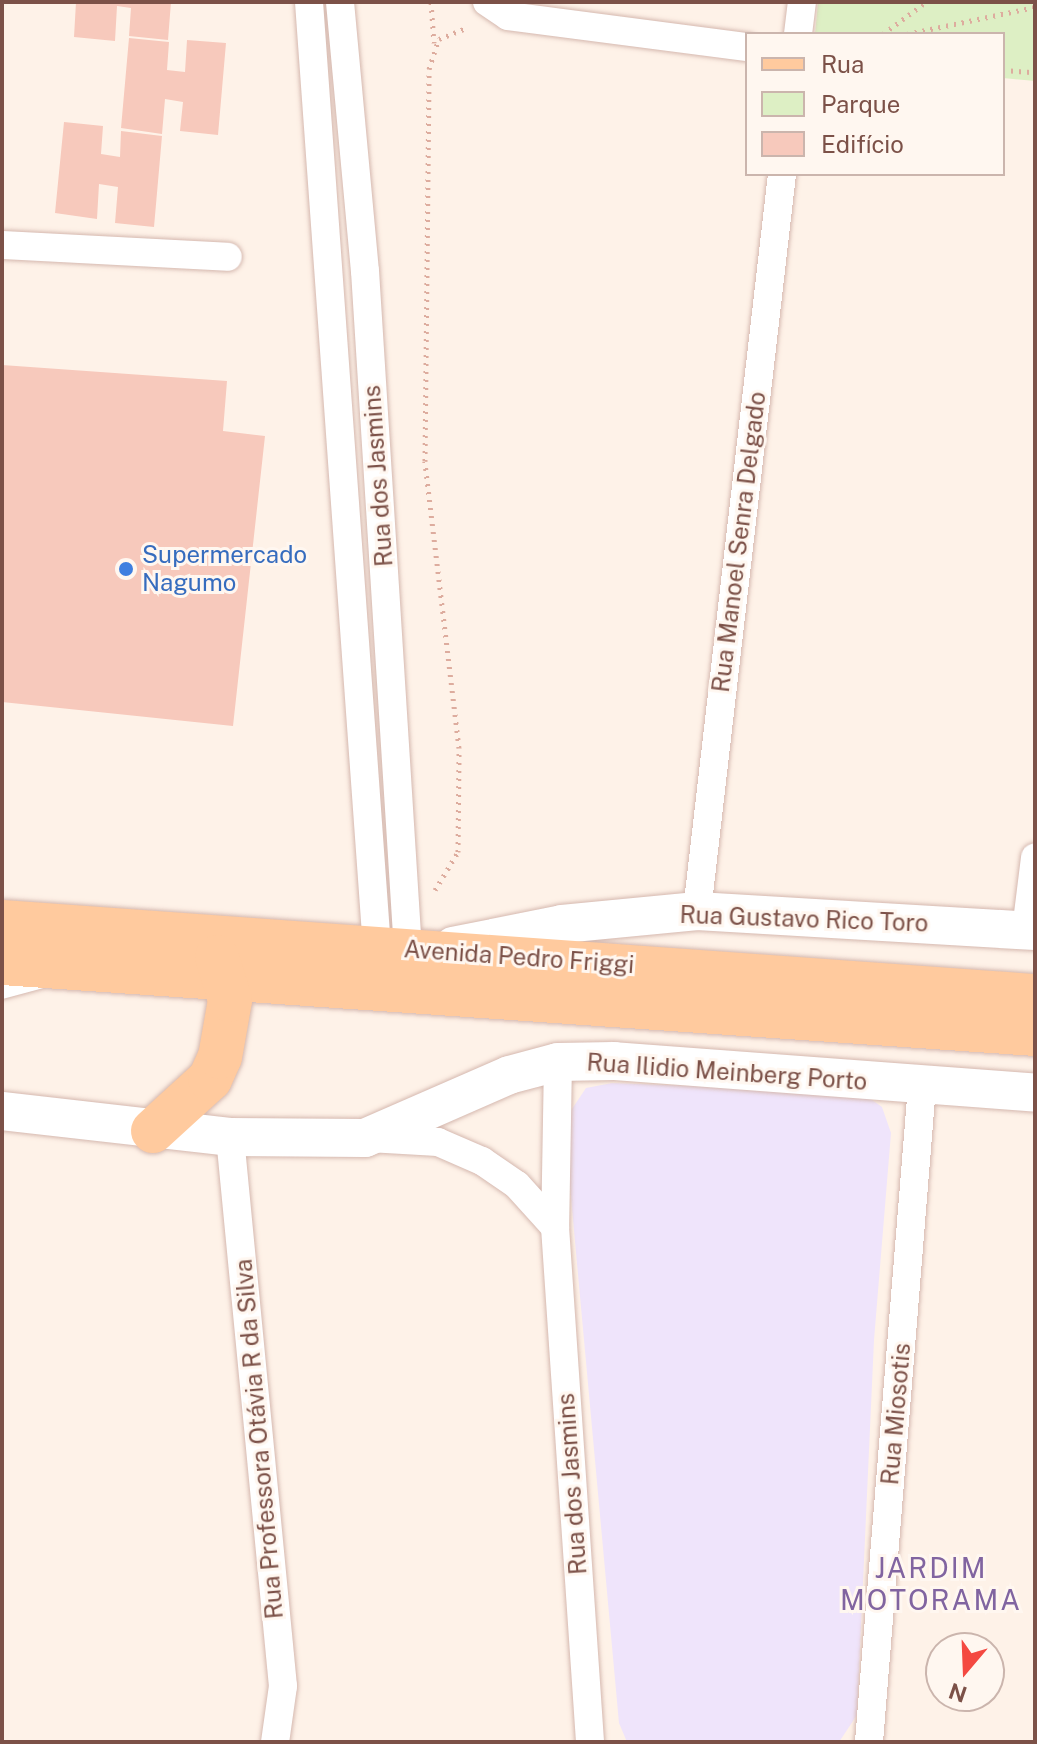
<!DOCTYPE html>
<meta charset="utf-8">
<style>
body{margin:0}
#map{position:relative;width:1037px;height:1744px;overflow:hidden;background:#fef2e8;font-family:"Public Sans",sans-serif}
div>[style]{position:absolute}
.education>*{inset:0;background:#efe4fb}
.green>*{inset:0;background:#ddefc4}
.building>*{inset:0;background:#f7c9bc}
.path>*{height:5px;margin-top:-2.5px;transform-origin:0;background:repeating-linear-gradient(90deg,#ddac9e 0 2px,transparent 0 8px)}
.roads{filter:drop-shadow(0 0 2px #d5b8af) drop-shadow(0 0 2px #d5b8af)}
.service>*{height:14px;margin:-7px;padding:0 7px;transform-origin:7px;border-radius:7px;background:#fff}
.minor>*{height:28px;margin:-14px;padding:0 14px;transform-origin:14px;border-radius:14px;background:#fff}
.secondary>*{height:38px;margin:-19px;padding:0 19px;transform-origin:19px;border-radius:19px;background:#fff}
.primary>*{height:44px;margin:-22px;padding:0 22px;transform-origin:22px;border-radius:22px;background:#ffca9e}
.dots>*{width:22px;height:22px;translate:-50% -50%;box-sizing:border-box;border:4px solid #fff7f0;border-radius:50%}
span{translate:-50% -50%;white-space:nowrap;text-align:center;line-height:1.15;-webkit-text-stroke:6px #fff7f0;paint-order:stroke}
.street-label{font-size:24px;color:#7c5148}
.shop-label{font-size:24px;color:#366cbe}
.left{translate:0 -50%;text-align:left}
.quarter-label{font-size:28px;color:#8164a0;letter-spacing:2px}
.frame{position:absolute;inset:0;border:4px solid #7c5148;pointer-events:none}
.legend{position:absolute;left:745px;top:32px;width:260px;height:144px;box-sizing:border-box;background:#fff7f0;border:2px solid #cbb5ad;margin:0;padding:10px 14px;list-style:none;font-size:24px;color:#7c5148}
.legend li{display:flex;align-items:center;gap:16px;height:40px}
.legend b{width:40px;border:2px solid #cbb5ad}
.north{position:absolute;left:925px;top:1632px;width:80px;height:80px;box-sizing:border-box;background:#fff7f0;border:2px solid #cbb5ad;border-radius:50%;rotate:199deg;font-size:22px;font-weight:700;line-height:32px;text-align:center;color:#7c5148}
.north::after{content:'';display:block;margin:auto;width:28px;height:36px;background:#f44941;clip-path:polygon(50% 0,100% 100%,50% 72%,0 100%)}
</style>
<div id="map">
<div class="education">
<i style="clip-path:polygon(612px 1083px,829px 1091px,865px 1095px,882px 1107px,891px 1133px,874px 1340px,857px 1715px,839px 1742px,627px 1742px,619px 1723px,564px 1121px,586px 1088px)"></i>
</div>
<div class="green">
<i style="clip-path:polygon(818px 2px,1035px 2px,1035px 81px,1003px 78px,1003px 34px,815px 34px)"></i>
</div>
<div class="building">
<i style="clip-path:polygon(76px 2px,171px 2px,168px 40px,129px 36px,131px 8px,117px 6px,115px 41px,74px 37px)"></i>
<i style="clip-path:polygon(129px 38px,169px 42px,167px 70px,185px 72px,187px 40px,226px 43px,218px 135px,180px 131px,183px 102px,165px 99px,162px 134px,121px 128px)"></i>
<i style="clip-path:polygon(64px 122px,103px 126px,101px 154px,120px 157px,121px 131px,162px 136px,154px 227px,115px 223px,118px 187px,99px 184px,97px 219px,55px 213px)"></i>
<i style="clip-path:polygon(2px 365px,227px 381px,223px 431px,265px 436px,233px 726px,2px 702px)"></i>
</div>
<div class="path">
<i style="left:431px;top:2px;width:41px;rotate:85.8deg"></i>
<i style="left:883px;top:34px;width:54px;rotate:-36.7deg"></i>
<i style="left:907px;top:34px;width:131px;rotate:-11.9deg"></i>
<i style="left:1003px;top:70px;width:32px;rotate:4deg"></i>
<i style="left:435px;top:890px;width:44px;rotate:-58.8deg"></i>
<i style="left:458px;top:852px;width:104px;rotate:-89.4deg"></i>
<i style="left:459px;top:748px;width:289px;rotate:-96.8deg"></i>
<i style="left:425px;top:461px;width:392px;rotate:-89.4deg"></i>
<i style="left:429px;top:69px;width:32px;rotate:-72deg"></i>
<i style="left:439px;top:39px;width:31px;rotate:-22deg"></i>
</div>
<div class="roads">
<div class="service">
<i style="left:2px;top:992px;width:39px;rotate:-15deg"></i>
</div>
<div class="minor">
<i style="left:309px;top:2px;width:948px;rotate:85.89deg"></i>
<i style="left:340px;top:2px;width:270px;rotate:84.7deg"></i>
<i style="left:365px;top:271px;width:680px;rotate:86.38deg"></i>
<i style="left:487px;top:2px;width:25px;rotate:34deg"></i>
<i style="left:508px;top:16px;width:241px;rotate:7.4deg"></i>
<i style="left:798px;top:34px;width:32px;rotate:-83deg"></i>
<i style="left:2px;top:245px;width:226px;rotate:3deg"></i>
<i style="left:697px;top:911px;width:742px;rotate:-83.42deg"></i>
<i style="left:1026px;top:930px;width:73px;rotate:-82.9deg"></i>
<i style="left:558px;top:1062px;width:165px;rotate:91deg"></i>
<i style="left:555px;top:1227px;width:516px;rotate:86.11deg"></i>
<i style="left:230px;top:1137px;width:552px;rotate:84.49deg"></i>
<i style="left:283px;top:1686px;width:57px;rotate:98.1deg"></i>
<i style="left:369px;top:1138px;width:69px;rotate:3.3deg"></i>
<i style="left:438px;top:1142px;width:48px;rotate:23.4deg"></i>
<i style="left:482px;top:1161px;width:42px;rotate:34.4deg"></i>
<i style="left:517px;top:1185px;width:57px;rotate:47.9deg"></i>
<i style="left:869px;top:1742px;width:658px;rotate:-85.38deg"></i>
</div>
<div class="secondary">
<i style="left:453px;top:946px;width:111px;rotate:-11.4deg"></i>
<i style="left:562px;top:924px;width:136px;rotate:-5.5deg"></i>
<i style="left:697px;top:911px;width:339px;rotate:3.4deg"></i>
<i style="left:2px;top:1111px;width:229px;rotate:6.5deg"></i>
<i style="left:230px;top:1137px;width:135px;rotate:0.4deg"></i>
<i style="left:365px;top:1138px;width:157px;rotate:-23.6deg"></i>
<i style="left:509px;top:1075px;width:51px;rotate:-14.9deg"></i>
<i style="left:558px;top:1062px;width:56px;rotate:-1deg"></i>
<i style="left:614px;top:1061px;width:422px;rotate:4.3deg"></i>
</div>
<div class="primary">
<i style="left:2px;top:922px;width:1036px;rotate:4.1deg"></i>
<i style="left:2px;top:963px;width:1035px;rotate:3.93deg"></i>
<i style="left:153px;top:1131px;width:77px;rotate:-42.4deg"></i>
<i style="left:210px;top:1079px;width:24px;rotate:-66deg"></i>
<i style="left:220px;top:1057px;width:58px;rotate:-80deg"></i>
<i style="left:230px;top:1000px;width:45px;rotate:-106.8deg"></i>
</div>
</div>
<div class="dots">
<i style="left:126px;top:569px;background:#3f7fe0"></i>
</div>
<div class="street-label">
<span style="left:378px;top:476px;rotate:-94deg">Rua dos Jasmins</span>
<span style="left:739px;top:542px;rotate:-83deg">Rua Manoel Senra Delgado</span>
<span style="left:804px;top:919px;rotate:2deg">Rua Gustavo Rico Toro</span>
<span style="left:519px;top:957px;rotate:4deg">Avenida Pedro Friggi</span>
<span style="left:727px;top:1072px;rotate:4deg">Rua Ilidio Meinberg Porto</span>
<span style="left:896px;top:1414px;rotate:-85deg">Rua Miosotis</span>
<span style="left:259px;top:1439px;rotate:-95deg">Rua Professora Otávia R da Silva</span>
<span style="left:572px;top:1484px;rotate:-94deg">Rua dos Jasmins</span>
</div>
<div class="shop-label">
<span class="left" style="left:142px;top:569px">Supermercado<br>Nagumo</span>
</div>
<div class="quarter-label">
<span style="left:931px;top:1584px">JARDIM<br>MOTORAMA</span>
</div>
<div class="frame"></div>
<ul class="legend">
<li><b style="height:10px;background:#ffca9e"></b>Rua</li>
<li><b style="height:22px;background:#ddefc4"></b>Parque</li>
<li><b style="height:22px;background:#f7c9bc"></b>Edifício</li>
</ul>
<div class="north">N</div>
</div>
